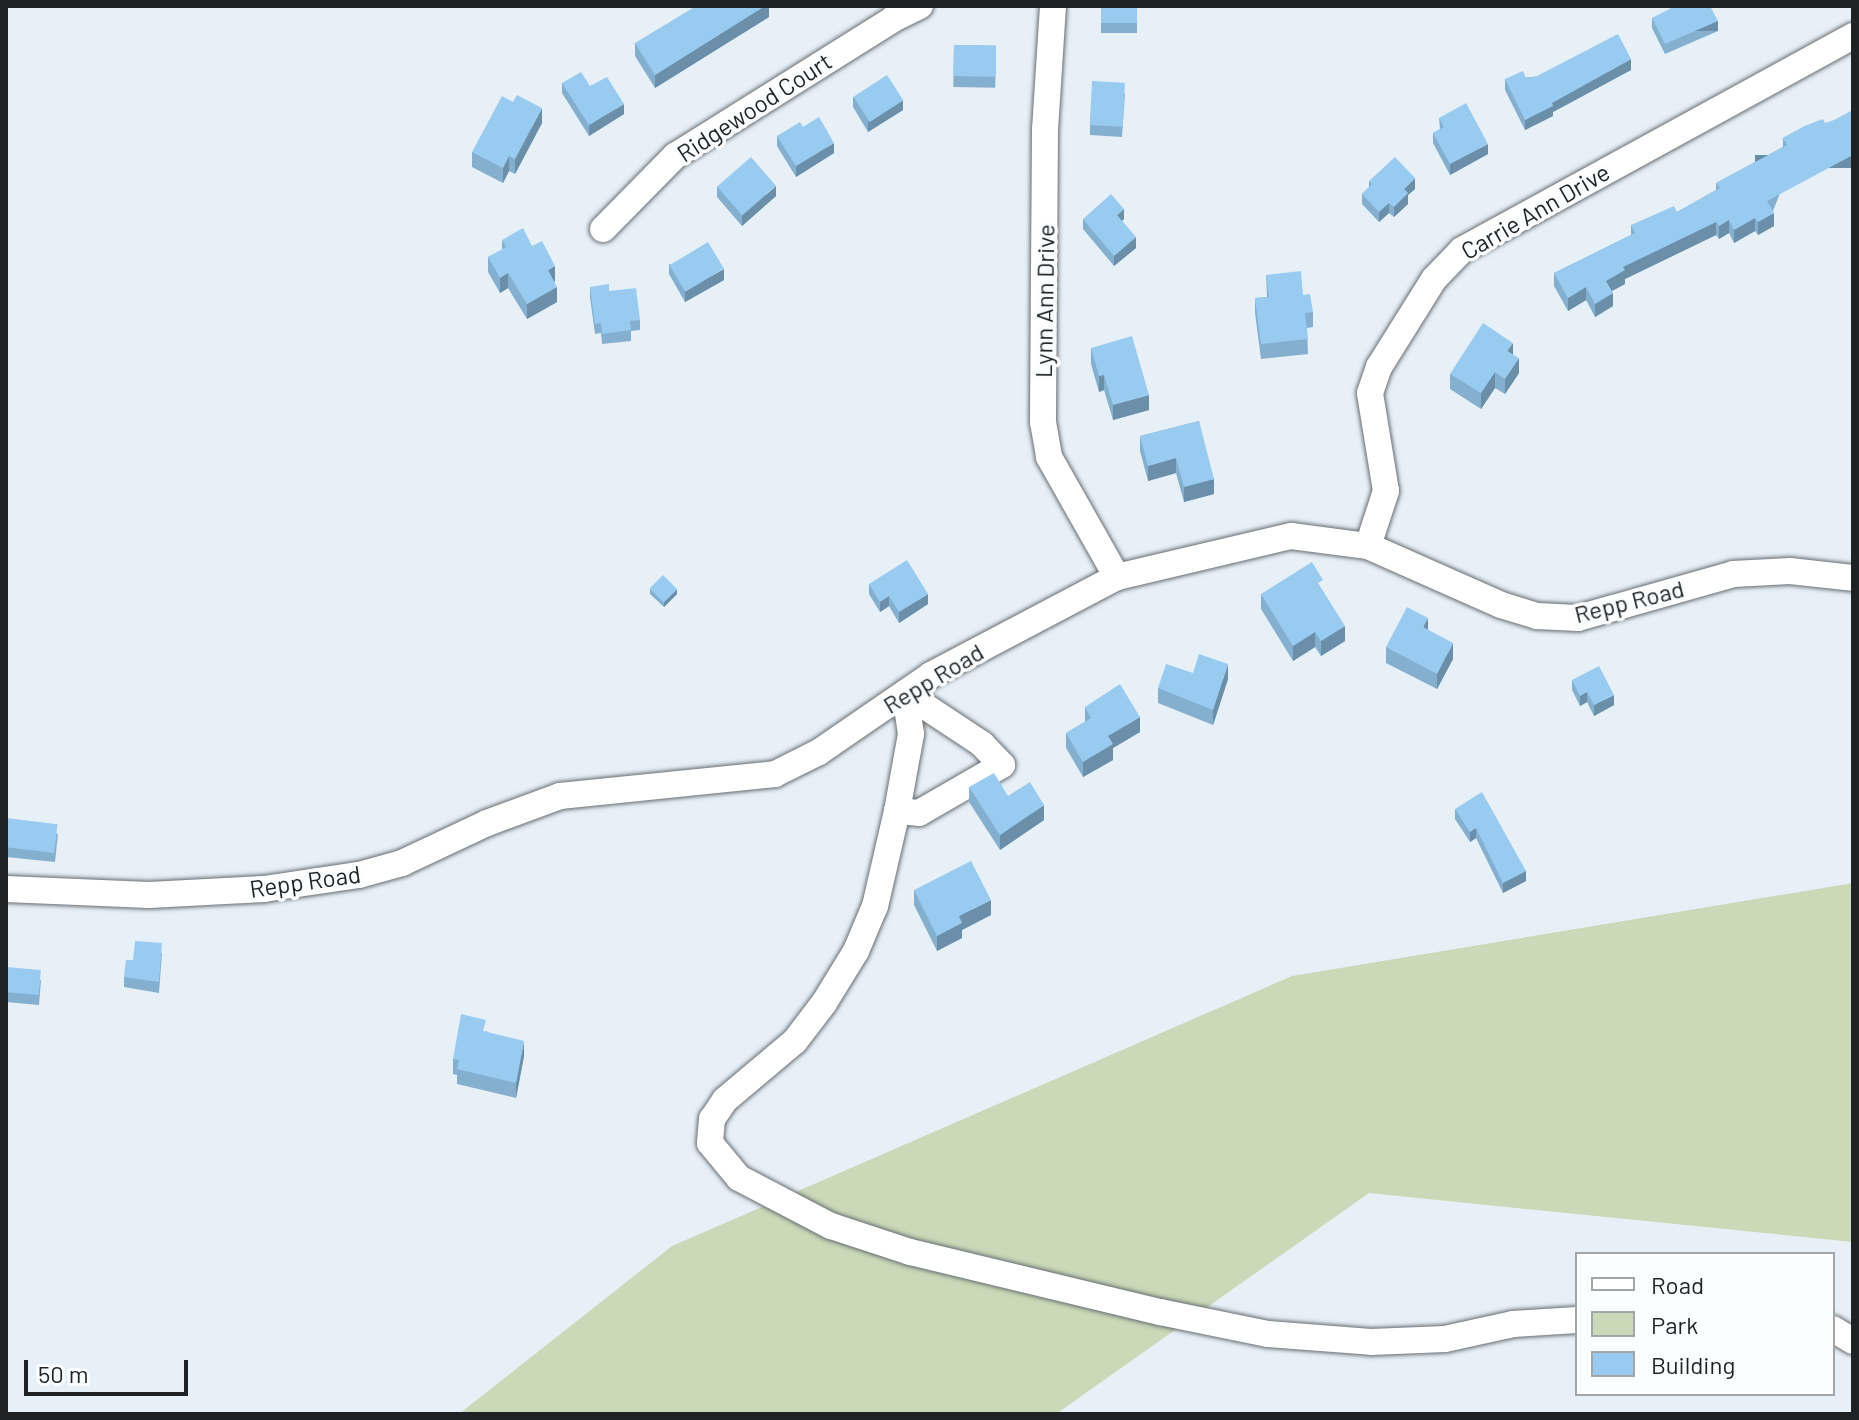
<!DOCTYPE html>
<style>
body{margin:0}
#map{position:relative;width:1859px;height:1420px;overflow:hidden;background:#e8f0f7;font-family:Barlow,sans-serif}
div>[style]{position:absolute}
.green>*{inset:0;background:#cad9b7}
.roads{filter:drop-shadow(0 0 2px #666e73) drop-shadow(0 0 2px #666e73)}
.minor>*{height:26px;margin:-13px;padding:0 13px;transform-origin:13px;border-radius:13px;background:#fff}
.wall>*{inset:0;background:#84afcf;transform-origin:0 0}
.shaded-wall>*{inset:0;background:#6b8ea9;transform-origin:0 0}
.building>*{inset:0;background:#99cbf1;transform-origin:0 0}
span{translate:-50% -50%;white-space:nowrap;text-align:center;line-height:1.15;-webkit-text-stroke:7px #fbfdfe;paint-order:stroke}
.street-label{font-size:24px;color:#1f2225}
.frame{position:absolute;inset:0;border:8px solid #1f2225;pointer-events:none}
.legend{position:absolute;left:1575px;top:1252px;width:260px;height:144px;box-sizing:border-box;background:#fbfdfe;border:2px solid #a3a5a7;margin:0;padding:10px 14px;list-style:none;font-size:24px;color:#1f2225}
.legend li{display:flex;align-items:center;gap:16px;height:40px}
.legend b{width:40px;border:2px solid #a3a5a7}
.scale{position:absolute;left:24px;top:1360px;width:164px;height:36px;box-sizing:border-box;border:4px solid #1f2225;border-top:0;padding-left:10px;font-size:24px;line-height:28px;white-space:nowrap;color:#1f2225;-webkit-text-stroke:6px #fbfdfe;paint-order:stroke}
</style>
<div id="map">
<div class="green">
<i style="clip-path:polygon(1853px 883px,1853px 1242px,1369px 1193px,1056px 1414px,459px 1414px,672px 1246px,1292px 976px)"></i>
</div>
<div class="roads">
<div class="minor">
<i style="left:1053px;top:6px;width:123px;rotate:93.7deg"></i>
<i style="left:1045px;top:129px;width:293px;rotate:90.4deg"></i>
<i style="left:1043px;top:422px;width:36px;rotate:80deg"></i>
<i style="left:1049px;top:457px;width:138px;rotate:60.5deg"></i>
<i style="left:603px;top:229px;width:103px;rotate:-45.4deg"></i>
<i style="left:675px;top:156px;width:257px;rotate:-32.1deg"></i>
<i style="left:893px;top:19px;width:30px;rotate:-26deg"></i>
<i style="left:1368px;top:546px;width:58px;rotate:-71.9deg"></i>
<i style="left:1386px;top:491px;width:99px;rotate:-99.3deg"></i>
<i style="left:1370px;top:393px;width:28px;rotate:-71deg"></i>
<i style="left:1379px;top:367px;width:104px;rotate:-58deg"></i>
<i style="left:1434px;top:279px;width:40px;rotate:-46deg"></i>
<i style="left:1462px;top:250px;width:446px;rotate:-28.7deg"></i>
<i style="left:905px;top:693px;width:41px;rotate:81.7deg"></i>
<i style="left:911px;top:734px;width:78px;rotate:100.3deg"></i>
<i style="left:897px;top:811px;width:98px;rotate:103deg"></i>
<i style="left:875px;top:906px;width:49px;rotate:112.9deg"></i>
<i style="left:856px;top:951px;width:61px;rotate:121.6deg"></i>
<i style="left:824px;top:1003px;width:48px;rotate:127.3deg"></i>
<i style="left:795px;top:1041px;width:92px;rotate:139.9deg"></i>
<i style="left:725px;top:1100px;width:23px;rotate:124deg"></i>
<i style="left:712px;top:1119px;width:24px;rotate:95deg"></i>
<i style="left:710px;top:1143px;width:45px;rotate:50.4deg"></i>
<i style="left:739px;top:1178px;width:104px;rotate:27.6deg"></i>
<i style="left:831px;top:1226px;width:83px;rotate:18.2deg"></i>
<i style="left:910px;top:1252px;width:257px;rotate:13.5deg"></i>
<i style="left:1160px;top:1312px;width:110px;rotate:11.5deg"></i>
<i style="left:1268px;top:1334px;width:103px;rotate:4.4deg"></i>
<i style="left:1371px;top:1342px;width:74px;rotate:-2.3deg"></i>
<i style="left:1445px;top:1339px;width:70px;rotate:-12.4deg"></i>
<i style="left:1513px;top:1324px;width:64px;rotate:-3.6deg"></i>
<i style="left:897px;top:811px;width:22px;rotate:5deg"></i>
<i style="left:919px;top:813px;width:96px;rotate:-30deg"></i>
<i style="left:1002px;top:765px;width:29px;rotate:-134deg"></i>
<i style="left:982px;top:744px;width:92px;rotate:-146.5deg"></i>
<i style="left:6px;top:889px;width:143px;rotate:2.4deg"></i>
<i style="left:149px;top:895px;width:115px;rotate:-3deg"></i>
<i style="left:264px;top:889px;width:96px;rotate:-8.4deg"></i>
<i style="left:359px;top:875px;width:45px;rotate:-15.6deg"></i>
<i style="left:402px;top:863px;width:94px;rotate:-25.2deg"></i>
<i style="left:487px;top:823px;width:78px;rotate:-20.3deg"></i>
<i style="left:560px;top:796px;width:216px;rotate:-5.8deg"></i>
<i style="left:775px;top:774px;width:49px;rotate:-26.6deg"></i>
<i style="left:819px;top:752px;width:136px;rotate:-34.5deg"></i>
<i style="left:931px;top:675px;width:210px;rotate:-27.8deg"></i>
<i style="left:1117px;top:577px;width:179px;rotate:-13.3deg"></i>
<i style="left:1291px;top:536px;width:78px;rotate:7.4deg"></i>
<i style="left:1368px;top:546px;width:145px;rotate:23.9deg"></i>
<i style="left:1501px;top:605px;width:38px;rotate:17deg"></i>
<i style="left:1537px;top:616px;width:41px;rotate:2.8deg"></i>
<i style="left:1578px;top:618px;width:161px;rotate:-15.8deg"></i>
<i style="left:1733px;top:574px;width:57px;rotate:-3deg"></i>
<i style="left:1790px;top:571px;width:63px;rotate:6.3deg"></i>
<i style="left:1833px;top:1329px;width:23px;rotate:31deg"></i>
</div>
</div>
<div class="wall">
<i style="clip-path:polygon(765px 6px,769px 6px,769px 17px,655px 88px,635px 56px,635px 43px)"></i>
<i style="left:1101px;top:6px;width:36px;height:27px"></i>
<i style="clip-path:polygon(1652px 18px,1718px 31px,1665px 54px,1652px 28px)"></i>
<i style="left:954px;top:45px;width:42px;height:42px;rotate:1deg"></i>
<i style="clip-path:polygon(1631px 70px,1553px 112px,1553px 116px,1525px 130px,1505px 90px,1505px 79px)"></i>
<i style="clip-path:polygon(562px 83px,624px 114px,589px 136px,562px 93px)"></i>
<i style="clip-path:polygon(1125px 93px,1122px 137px,1090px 135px,1090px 125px)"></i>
<i style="clip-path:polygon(853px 97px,903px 110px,868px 132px,853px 107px)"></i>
<i style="clip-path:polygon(1439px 118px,1488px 154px,1450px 175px,1433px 143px,1433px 133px,1440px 129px)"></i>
<i style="clip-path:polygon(542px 123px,515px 174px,509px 171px,503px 183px,472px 167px,472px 152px)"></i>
<i style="clip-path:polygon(1807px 125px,1773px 211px,1774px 226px,1758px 235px,1755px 231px,1734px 243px,1729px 233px,1719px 239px,1716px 235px,1625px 279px,1625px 284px,1612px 291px,1613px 306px,1595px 317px,1586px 300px,1568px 311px,1554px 286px,1554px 273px,1631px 235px,1631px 225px,1677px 212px,1716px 190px,1716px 183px,1783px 147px,1783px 138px)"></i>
<i style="clip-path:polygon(803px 127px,834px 153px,796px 177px,777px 146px,777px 136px)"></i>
<i style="clip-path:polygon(1369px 181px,1415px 189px,1408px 195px,1408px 204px,1394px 217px,1389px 213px,1379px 222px,1362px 204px,1362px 194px,1369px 187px)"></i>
<i style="clip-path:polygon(717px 187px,776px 196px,742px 226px,717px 197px)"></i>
<i style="clip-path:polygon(1083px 219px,1124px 219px,1122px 221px,1136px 248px,1114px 266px,1083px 229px)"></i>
<i style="clip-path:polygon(502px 240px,555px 281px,554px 282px,557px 302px,527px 319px,508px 288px,500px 293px,488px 272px,488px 257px,502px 250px)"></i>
<i style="clip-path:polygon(669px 264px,724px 280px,685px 302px,669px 274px)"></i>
<i style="clip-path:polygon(1266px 275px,1303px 295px,1313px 312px,1313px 327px,1307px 328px,1308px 354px,1261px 359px,1255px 313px,1255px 298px,1267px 297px)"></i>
<i style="clip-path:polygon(590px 287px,609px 291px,640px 320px,640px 330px,631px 331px,631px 341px,602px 344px,601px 333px,595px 334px,590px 297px)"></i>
<i style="clip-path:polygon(1091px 348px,1149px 410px,1113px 420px,1104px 390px,1099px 392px,1091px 364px)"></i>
<i style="clip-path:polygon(1513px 354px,1519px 373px,1505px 394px,1495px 388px,1481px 409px,1450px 389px,1450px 374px)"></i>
<i style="clip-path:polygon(1199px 421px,1214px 494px,1184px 502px,1176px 473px,1148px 481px,1140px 451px,1140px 436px)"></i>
<i style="clip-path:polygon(869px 584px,928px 604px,899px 623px,889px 606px,880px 612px,869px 594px)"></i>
<i style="clip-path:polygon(650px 589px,677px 594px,664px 607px,650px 594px)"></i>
<i style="clip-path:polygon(1323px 591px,1345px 641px,1321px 656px,1315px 647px,1293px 661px,1261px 609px,1261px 594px)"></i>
<i style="clip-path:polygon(1428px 630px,1453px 659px,1437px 689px,1386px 663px,1386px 647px)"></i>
<i style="clip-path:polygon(1228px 679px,1213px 725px,1158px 703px,1158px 688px)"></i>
<i style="clip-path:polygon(1572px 680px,1614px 705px,1594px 716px,1587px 702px,1580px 706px,1572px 690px)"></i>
<i style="clip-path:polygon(1085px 707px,1140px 732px,1113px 748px,1113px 760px,1083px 777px,1066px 748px,1066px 733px,1085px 722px)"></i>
<i style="clip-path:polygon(969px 787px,1008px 796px,1044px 820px,1000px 850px,969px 802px)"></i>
<i style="clip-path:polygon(1455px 809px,1526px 871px,1526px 881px,1503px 893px,1476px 838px,1470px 842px,1455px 819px)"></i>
<i style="clip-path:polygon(6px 818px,58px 834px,55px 862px,6px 857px)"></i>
<i style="clip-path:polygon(914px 890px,991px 915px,962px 930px,962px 938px,937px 951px,914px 905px)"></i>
<i style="clip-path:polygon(162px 953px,159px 993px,124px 987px,124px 977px,133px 960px)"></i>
<i style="clip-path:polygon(6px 967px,41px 980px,39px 1005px,6px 1002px)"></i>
<i style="clip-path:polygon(486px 1031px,524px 1056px,516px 1098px,457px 1084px,457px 1075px,453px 1074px,453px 1059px)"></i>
</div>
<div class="shaded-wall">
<i style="clip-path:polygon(765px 6px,769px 6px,769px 17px,655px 88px,655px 75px)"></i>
<i style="left:1718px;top:21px;width:10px;height:58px;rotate:90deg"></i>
<i style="clip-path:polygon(1631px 59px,1631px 70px,1553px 112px,1553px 116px,1525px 130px,1525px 120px,1552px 103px)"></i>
<i style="clip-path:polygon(903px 100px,903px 110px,868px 132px,868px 122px)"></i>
<i style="clip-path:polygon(624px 104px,624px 114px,589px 136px,589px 125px)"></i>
<i style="clip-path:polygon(542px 108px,542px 123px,515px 174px,515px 159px)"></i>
<i style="clip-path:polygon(834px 143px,834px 153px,796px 177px,796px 166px)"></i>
<i style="clip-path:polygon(1488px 144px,1488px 154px,1450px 175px,1450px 164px)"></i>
<i style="left:1853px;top:155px;width:13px;height:98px;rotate:90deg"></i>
<i style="clip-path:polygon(509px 156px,509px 171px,503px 183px,503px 168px)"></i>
<i style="clip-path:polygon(1415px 178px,1415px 189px,1408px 195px,1408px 204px,1394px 217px,1394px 207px,1404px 189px)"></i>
<i style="clip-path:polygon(776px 186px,776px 196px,742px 226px,742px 216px)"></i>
<i style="clip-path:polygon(1389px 203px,1389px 213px,1379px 222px,1379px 212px)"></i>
<i style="clip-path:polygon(1124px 209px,1124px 219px,1117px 225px,1117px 215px)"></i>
<i style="clip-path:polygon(1774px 213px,1774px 226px,1758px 235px,1758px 222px)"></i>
<i style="clip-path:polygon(1755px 218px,1755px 231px,1734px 243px,1734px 230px)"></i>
<i style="clip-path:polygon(1729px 220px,1729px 233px,1719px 239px,1719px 226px)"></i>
<i style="clip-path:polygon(1716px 222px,1716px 235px,1625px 279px,1625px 284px,1606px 294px,1606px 281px,1623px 267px)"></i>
<i style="clip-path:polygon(1136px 237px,1136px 248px,1114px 266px,1114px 256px)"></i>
<i style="clip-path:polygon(555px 266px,555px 281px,548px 286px,548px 270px)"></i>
<i style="clip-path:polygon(724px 269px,724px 280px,685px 302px,685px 291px)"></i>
<i style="clip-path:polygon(508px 273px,508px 288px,500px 293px,500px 278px)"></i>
<i style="clip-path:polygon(557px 287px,557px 302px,527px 319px,527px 304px)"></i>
<i style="clip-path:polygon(1586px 287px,1586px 300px,1568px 311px,1568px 298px)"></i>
<i style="clip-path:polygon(1613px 293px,1613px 306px,1595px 317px,1595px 304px)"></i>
<i style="clip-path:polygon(1513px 343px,1513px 358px,1507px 351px)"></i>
<i style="clip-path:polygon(1519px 358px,1519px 373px,1505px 394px,1505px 379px)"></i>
<i style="clip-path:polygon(1495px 372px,1495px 388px,1481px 409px,1481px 393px)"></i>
<i style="clip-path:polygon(1104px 375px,1104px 390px,1099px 392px,1099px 376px)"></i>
<i style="clip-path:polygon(1149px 395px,1149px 410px,1113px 420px,1113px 405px)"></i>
<i style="clip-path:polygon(1176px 458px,1176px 473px,1148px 481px,1148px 466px)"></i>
<i style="clip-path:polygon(1214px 479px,1214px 494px,1184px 502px,1184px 487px)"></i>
<i style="clip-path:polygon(677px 589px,677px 594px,664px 607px,664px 602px)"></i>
<i style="clip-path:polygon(928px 594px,928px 604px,899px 623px,899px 612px)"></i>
<i style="clip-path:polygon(889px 596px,889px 606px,880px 612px,880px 602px)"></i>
<i style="clip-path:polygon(1428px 618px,1428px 633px,1423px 627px)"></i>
<i style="clip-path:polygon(1345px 626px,1345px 641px,1321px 656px,1321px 641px)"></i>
<i style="clip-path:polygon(1315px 632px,1315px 647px,1293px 661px,1293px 646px)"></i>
<i style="clip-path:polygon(1453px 643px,1453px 659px,1437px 689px,1437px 674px)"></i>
<i style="clip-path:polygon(1228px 664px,1228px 679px,1213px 725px,1213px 710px)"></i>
<i style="clip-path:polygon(1587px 692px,1587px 702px,1580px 706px,1580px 696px)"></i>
<i style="clip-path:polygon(1614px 695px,1614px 705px,1594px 716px,1594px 705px)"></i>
<i style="clip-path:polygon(1140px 717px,1140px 732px,1113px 748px,1113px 760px,1083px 777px,1083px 762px,1108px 736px)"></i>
<i style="clip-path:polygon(1044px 805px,1044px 820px,1000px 850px,1000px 835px)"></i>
<i style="clip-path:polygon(1476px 828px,1476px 838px,1470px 842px,1470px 832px)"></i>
<i style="clip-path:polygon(1526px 871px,1526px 881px,1503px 893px,1503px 883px)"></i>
<i style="clip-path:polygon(991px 900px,991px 915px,962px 930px,962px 938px,937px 951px,937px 936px,959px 916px)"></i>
<i style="clip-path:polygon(524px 1041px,524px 1056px,516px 1098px,516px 1083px)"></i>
</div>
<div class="building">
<i style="clip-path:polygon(696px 6px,765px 6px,655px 75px,635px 43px)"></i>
<i style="left:1101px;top:6px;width:36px;height:17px"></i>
<i style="clip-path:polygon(1675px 6px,1710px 6px,1718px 21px,1665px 44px,1652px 18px)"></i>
<i style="clip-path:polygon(1618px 34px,1631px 59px,1552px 103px,1553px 106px,1525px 120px,1505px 79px,1523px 71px,1526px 78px,1537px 76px)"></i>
<i style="left:954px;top:45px;width:42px;height:31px;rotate:1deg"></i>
<i style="clip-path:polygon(581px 72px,590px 86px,607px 77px,624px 104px,589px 125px,562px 83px)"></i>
<i style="left:887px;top:75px;width:30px;height:40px;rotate:57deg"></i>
<i style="left:1092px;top:81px;width:33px;height:44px;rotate:3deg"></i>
<i style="clip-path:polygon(517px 95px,542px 108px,515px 159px,509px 156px,503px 168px,472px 152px,502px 96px,513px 102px)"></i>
<i style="clip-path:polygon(1466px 103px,1488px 144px,1450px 164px,1433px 133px,1444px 127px,1439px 118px)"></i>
<i style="clip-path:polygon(1853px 110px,1853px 155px,1767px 201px,1774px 213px,1758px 222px,1755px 218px,1734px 230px,1729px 220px,1719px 226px,1716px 222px,1623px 267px,1625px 270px,1606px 281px,1613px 293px,1595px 304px,1586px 287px,1568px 298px,1554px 273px,1635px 233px,1631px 225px,1674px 206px,1677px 212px,1720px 188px,1716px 183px,1787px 145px,1783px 138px,1807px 125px,1823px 119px,1825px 123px,1834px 120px)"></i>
<i style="clip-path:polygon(819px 117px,834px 143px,796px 166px,777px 136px,800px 122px,803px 127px)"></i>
<i style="left:751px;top:157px;width:38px;height:45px;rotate:49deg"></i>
<i style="clip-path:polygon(1395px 157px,1415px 178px,1404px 189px,1408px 193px,1394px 207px,1389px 203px,1379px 212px,1362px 194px,1372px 184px,1369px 181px)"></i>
<i style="clip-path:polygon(1111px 194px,1124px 209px,1117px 215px,1136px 237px,1114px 256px,1083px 219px)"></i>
<i style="clip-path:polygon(523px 228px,532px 246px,542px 241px,555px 266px,548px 270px,557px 287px,527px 304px,508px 273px,500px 278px,488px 257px,506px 247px,502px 240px)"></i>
<i style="left:708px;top:242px;width:31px;height:45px;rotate:59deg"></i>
<i style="clip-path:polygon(1301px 271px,1303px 295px,1310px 294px,1313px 312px,1305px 313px,1308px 339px,1261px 344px,1255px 298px,1269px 297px,1266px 275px)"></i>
<i style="clip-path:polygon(609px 284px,609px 291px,636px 288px,640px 320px,630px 321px,631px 330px,602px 334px,601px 323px,595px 324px,590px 287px)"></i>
<i style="clip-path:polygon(1483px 323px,1513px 343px,1507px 351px,1519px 358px,1505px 379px,1495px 372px,1481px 393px,1450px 374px)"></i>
<i style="clip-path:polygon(1132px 336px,1149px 395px,1113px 405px,1104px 375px,1099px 376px,1091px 348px)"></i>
<i style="clip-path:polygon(1199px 421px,1214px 479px,1184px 487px,1176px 458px,1148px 466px,1140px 436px)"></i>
<i style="clip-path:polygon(907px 560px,928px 594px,899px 612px,889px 596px,880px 602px,869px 584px)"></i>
<i style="clip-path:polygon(1312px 562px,1323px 580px,1318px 583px,1345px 626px,1321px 641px,1315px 632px,1293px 646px,1261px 594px)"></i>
<i style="left:663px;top:575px;width:20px;height:19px;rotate:45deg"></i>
<i style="clip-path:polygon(1407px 607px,1428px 618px,1423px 627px,1453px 643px,1437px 674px,1386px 647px)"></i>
<i style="clip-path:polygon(1199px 654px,1228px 664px,1213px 710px,1158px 688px,1166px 664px,1193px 673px)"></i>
<i style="clip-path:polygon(1599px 666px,1614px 695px,1594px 705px,1587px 692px,1580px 696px,1572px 680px)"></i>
<i style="clip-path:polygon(1120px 684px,1140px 717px,1108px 736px,1113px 744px,1083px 762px,1066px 733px,1091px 718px,1085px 707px)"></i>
<i style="clip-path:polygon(994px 773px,1008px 796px,1030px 782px,1044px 805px,1000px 835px,969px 787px)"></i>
<i style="clip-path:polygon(1482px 792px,1526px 871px,1503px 883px,1476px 828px,1470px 832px,1455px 809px)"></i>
<i style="left:6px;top:818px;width:52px;height:29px;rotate:7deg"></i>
<i style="clip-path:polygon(971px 861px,991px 900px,959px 916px,962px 923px,937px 936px,914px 890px)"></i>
<i style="clip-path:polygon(135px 941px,162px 943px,159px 982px,124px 977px,126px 960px,133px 960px)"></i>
<i style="left:6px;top:967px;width:35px;height:25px;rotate:5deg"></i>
<i style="clip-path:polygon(461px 1014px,486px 1020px,483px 1031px,524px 1041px,516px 1083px,457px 1069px,459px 1060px,453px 1059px)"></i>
</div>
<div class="street-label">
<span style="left:754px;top:107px;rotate:-33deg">Ridgewood Court</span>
<span style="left:1535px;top:211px;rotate:-30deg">Carrie Ann Drive</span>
<span style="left:1044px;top:301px;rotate:-89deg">Lynn Ann Drive</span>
<span style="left:1629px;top:601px;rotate:-14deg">Repp Road</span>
<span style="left:933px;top:678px;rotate:-31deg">Repp Road</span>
<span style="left:305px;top:881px;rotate:-8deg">Repp Road</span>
</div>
<div class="frame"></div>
<ul class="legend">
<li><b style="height:10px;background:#fff"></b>Road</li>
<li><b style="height:22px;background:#cad9b7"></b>Park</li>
<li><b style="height:22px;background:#99cbf1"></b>Building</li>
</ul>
<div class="scale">50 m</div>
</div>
